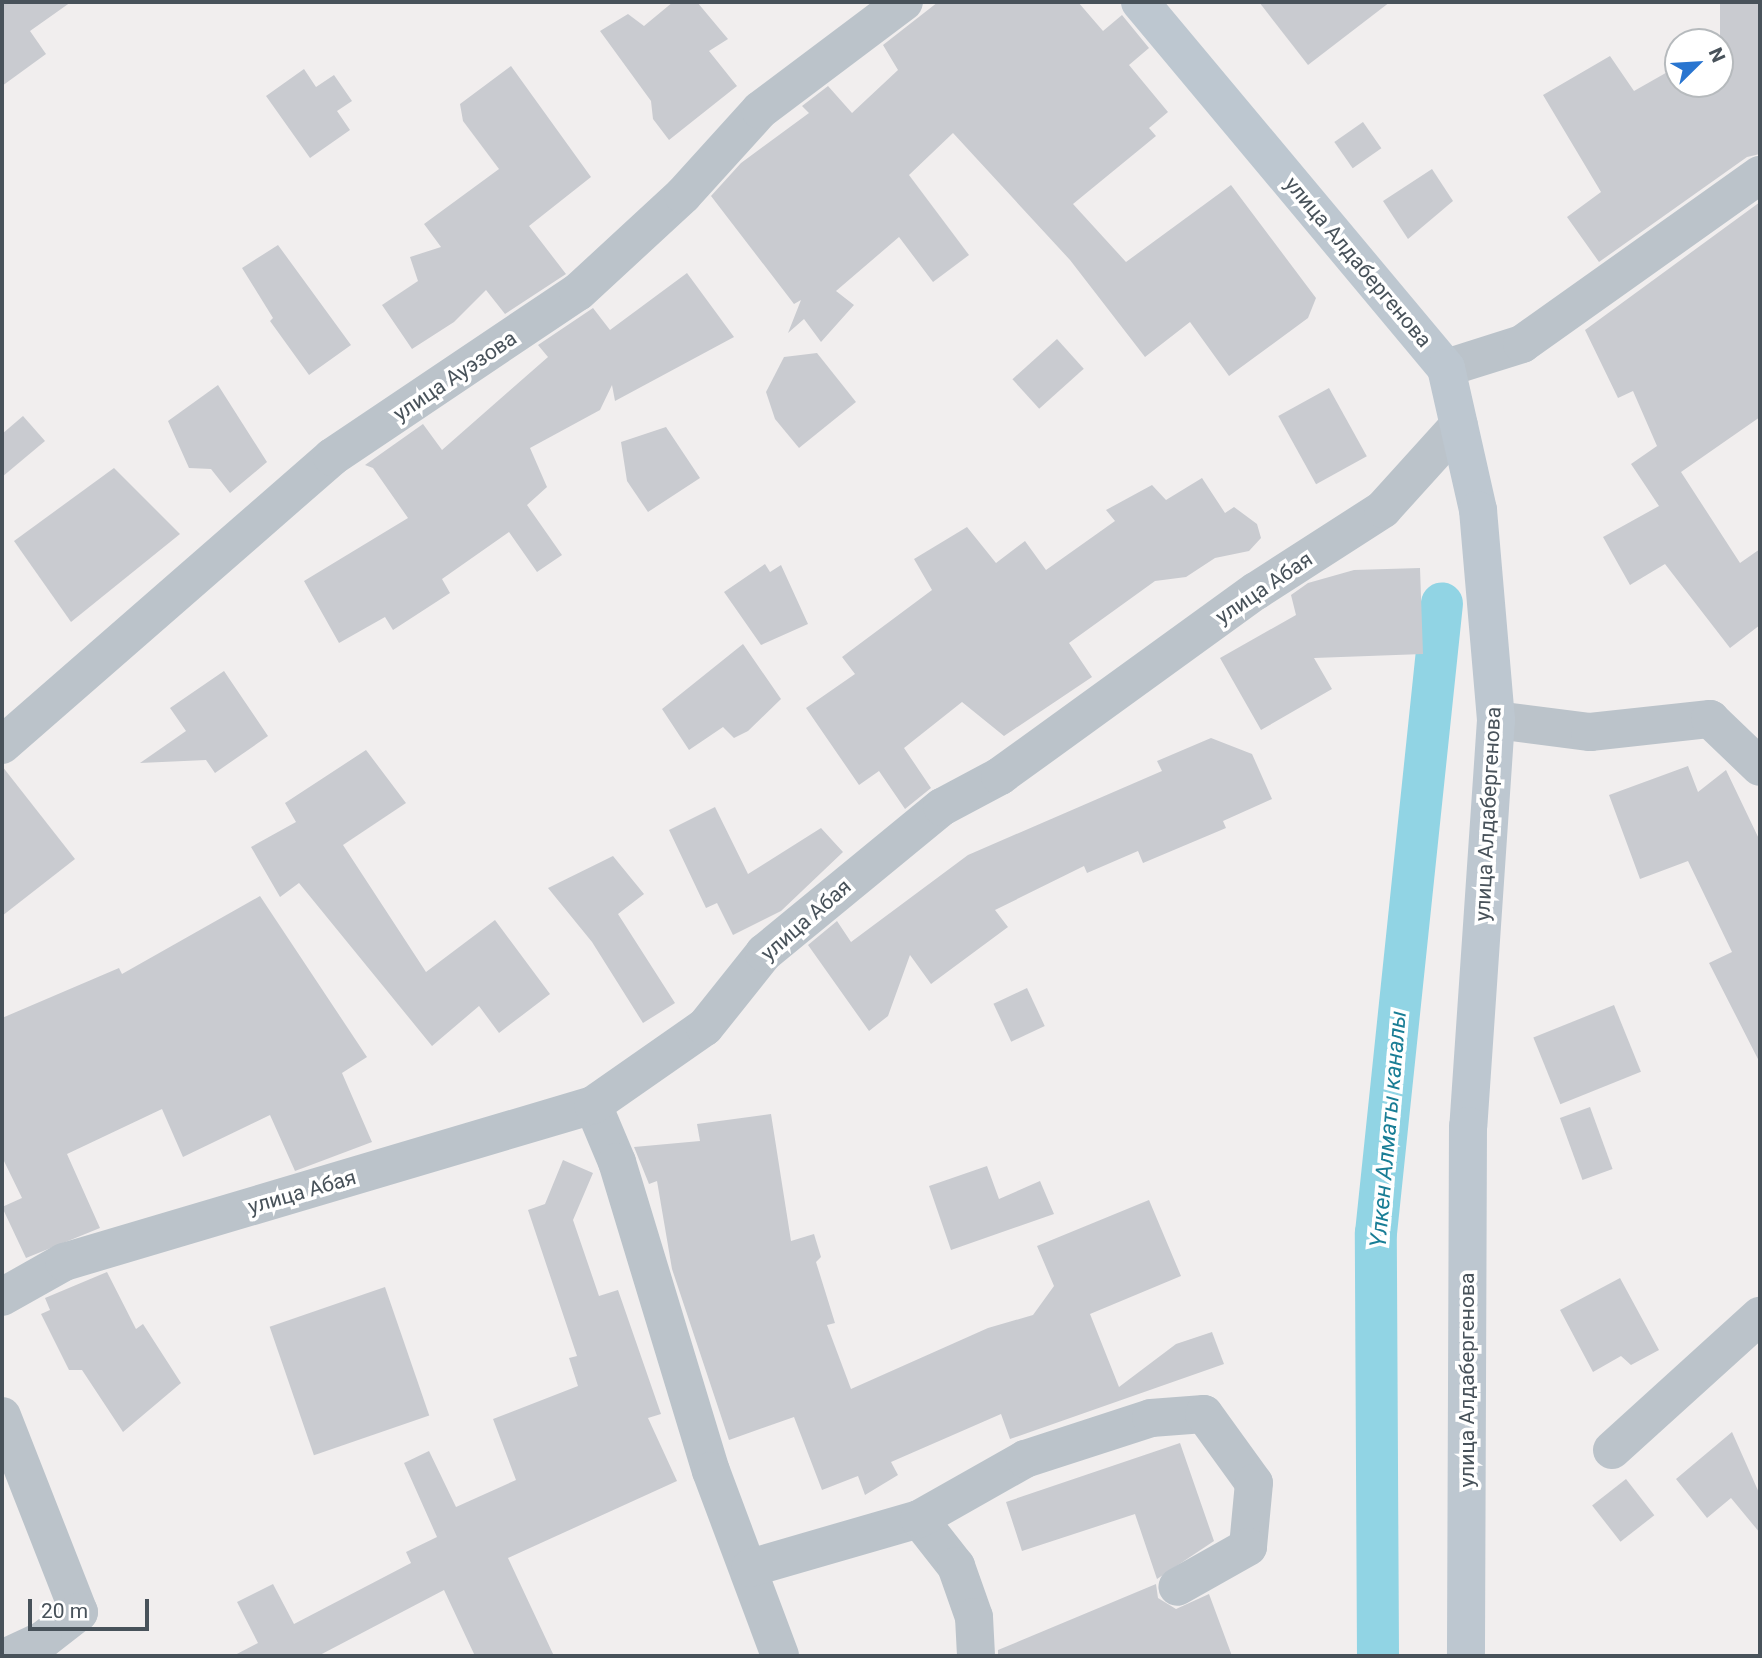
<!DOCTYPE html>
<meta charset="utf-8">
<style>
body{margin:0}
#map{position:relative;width:1762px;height:1658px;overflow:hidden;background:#f1eeee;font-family:Roboto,sans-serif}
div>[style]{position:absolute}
.canal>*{height:42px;margin:-21px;padding:0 21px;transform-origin:21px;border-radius:21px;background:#91d4e4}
.building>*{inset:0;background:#c9cbd0;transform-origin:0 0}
.minor>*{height:38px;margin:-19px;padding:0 19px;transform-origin:19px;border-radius:19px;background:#bbc3ca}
.secondary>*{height:38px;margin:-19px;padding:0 19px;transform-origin:19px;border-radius:19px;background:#bdc7d0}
span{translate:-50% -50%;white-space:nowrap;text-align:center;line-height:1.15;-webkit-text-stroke:7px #fff;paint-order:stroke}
.street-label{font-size:21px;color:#48525a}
.water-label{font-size:23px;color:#197d95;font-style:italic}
.frame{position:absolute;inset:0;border:4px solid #48525a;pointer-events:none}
.north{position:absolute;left:1664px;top:28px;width:70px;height:70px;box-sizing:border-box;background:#fff;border:2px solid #b6babd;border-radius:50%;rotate:66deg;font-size:19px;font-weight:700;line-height:28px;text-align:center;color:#48525a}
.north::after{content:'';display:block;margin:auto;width:24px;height:32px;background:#2975d0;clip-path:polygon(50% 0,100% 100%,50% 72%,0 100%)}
.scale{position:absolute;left:28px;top:1599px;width:121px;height:32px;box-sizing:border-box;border:4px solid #48525a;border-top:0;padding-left:9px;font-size:21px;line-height:24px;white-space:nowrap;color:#48525a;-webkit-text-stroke:5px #fff;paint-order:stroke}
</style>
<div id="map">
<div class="canal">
<i style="left:1378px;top:1656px;width:423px;rotate:-90.3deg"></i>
<i style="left:1376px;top:1233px;width:633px;rotate:-84.02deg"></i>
</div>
<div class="building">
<i style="clip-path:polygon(2px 2px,71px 2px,30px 31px,46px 54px,2px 86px)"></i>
<i style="clip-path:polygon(673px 2px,697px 2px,728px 39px,709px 51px,737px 86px,669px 140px,653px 119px,651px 101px,600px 31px,628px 14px,644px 26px)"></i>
<i style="clip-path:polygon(938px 2px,1078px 2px,1103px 31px,1122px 15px,1149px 48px,1129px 65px,1168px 112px,1149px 128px,1156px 136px,1073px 204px,1126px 262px,1231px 185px,1316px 298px,1308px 318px,1229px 376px,1190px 322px,1145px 357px,1070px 260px,953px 133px,909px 175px,969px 255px,933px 282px,899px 237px,836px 291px,854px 305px,821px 342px,804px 319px,788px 333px,801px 300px,794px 304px,711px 196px,741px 163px,809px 113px,802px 106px,828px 86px,852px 113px,898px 70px,883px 45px)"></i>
<i style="clip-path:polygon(1259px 2px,1390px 2px,1308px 65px)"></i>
<i style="clip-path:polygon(1720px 2px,1760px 2px,1760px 154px,1747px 157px,1599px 262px,1567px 217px,1601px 192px,1543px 95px,1610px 56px,1634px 91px,1678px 66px,1678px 84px,1720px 84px)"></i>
<i style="clip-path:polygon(511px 66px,591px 177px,529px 226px,566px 274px,505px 314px,486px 290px,454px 322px,412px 349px,382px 305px,418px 281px,410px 257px,441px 247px,424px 224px,499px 169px,463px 121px,460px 104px)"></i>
<i style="clip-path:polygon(304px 69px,316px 87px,334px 75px,352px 101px,337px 111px,350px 130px,310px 158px,266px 96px)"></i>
<i style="left:1363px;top:122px;width:32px;height:35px;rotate:55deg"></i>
<i style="clip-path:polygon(1432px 169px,1453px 201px,1408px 239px,1383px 201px)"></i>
<i style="clip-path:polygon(1760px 202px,1760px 417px,1681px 472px,1740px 563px,1760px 549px,1760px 625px,1730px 648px,1665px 564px,1630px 585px,1603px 537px,1659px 506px,1631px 464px,1657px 446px,1633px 391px,1618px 398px,1585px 330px)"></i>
<i style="clip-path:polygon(278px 245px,351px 345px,309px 375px,270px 321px,273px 318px,242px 268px)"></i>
<i style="clip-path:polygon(687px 273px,734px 337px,615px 401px,612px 385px,600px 410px,530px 448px,547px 487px,527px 505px,562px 555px,537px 572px,509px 532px,442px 579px,450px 593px,393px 630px,385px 617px,339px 643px,304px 581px,408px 518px,373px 468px,365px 465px,423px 424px,442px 450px,548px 357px,538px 345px,593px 308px,610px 330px)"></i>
<i style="left:1057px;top:339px;width:40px;height:60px;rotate:48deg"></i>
<i style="clip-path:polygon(817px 353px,856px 402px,799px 448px,775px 419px,766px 392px,784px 357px)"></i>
<i style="clip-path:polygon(218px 385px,267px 462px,230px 493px,211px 469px,189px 468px,168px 421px)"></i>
<i style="left:1329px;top:388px;width:78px;height:58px;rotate:61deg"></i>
<i style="clip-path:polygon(23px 416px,45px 441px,2px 477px,2px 434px)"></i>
<i style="clip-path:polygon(666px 427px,700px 478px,648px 512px,627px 481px,621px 442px)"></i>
<i style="clip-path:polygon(114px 468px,180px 534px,71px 622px,14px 541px)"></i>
<i style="clip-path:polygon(1202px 478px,1225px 513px,1234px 507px,1257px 524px,1261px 538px,1249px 551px,1215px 558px,1186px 577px,1155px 581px,1069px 643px,1092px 677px,1004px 736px,962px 702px,904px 748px,931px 788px,905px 809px,879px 771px,859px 785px,806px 708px,855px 674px,842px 657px,932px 590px,914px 559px,967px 527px,996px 563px,1025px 541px,1046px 570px,1115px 521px,1106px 510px,1152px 485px,1166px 500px)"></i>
<i style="clip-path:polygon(765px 564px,770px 572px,781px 565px,808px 624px,761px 645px,724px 592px)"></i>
<i style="clip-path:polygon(1420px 568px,1423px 654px,1314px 658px,1332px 689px,1261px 730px,1220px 658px,1296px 615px,1291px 595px,1308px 583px,1354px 570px)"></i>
<i style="clip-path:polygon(743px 644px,781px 699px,748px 731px,734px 738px,723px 727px,689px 750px,662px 709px)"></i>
<i style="clip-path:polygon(224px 671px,268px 736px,215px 773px,206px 760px,140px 763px,186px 731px,170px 708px)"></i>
<i style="clip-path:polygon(1211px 738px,1252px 754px,1272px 799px,1223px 821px,1226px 828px,1143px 863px,1138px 851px,1087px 873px,1084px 866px,995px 910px,1008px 927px,931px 984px,910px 955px,888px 1016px,869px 1031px,808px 945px,837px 921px,851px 942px,968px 855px,1162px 771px,1157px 761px)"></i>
<i style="clip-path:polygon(366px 750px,406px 803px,343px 845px,426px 972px,495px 920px,550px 994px,499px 1033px,479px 1006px,432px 1046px,299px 883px,280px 897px,251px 847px,296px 822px,285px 803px)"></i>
<i style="clip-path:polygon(2px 766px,75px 859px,2px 916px)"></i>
<i style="clip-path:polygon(1688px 766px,1698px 792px,1726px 770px,1760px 841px,1760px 1063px,1709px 963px,1732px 952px,1688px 861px,1640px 879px,1609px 795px)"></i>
<i style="clip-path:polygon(715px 807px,748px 874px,821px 828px,843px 852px,781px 911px,733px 935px,717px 903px,706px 908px,669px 830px)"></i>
<i style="clip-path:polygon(613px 856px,644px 894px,618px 914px,675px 1003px,643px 1023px,592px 942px,548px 888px)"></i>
<i style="clip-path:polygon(260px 896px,367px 1057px,342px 1073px,372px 1142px,295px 1171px,270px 1115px,183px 1157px,162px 1109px,67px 1154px,100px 1228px,26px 1258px,2px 1207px,22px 1198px,2px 1157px,2px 1018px,119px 968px,122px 974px)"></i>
<i style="left:1027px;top:988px;width:42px;height:37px;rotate:65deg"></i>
<i style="left:1614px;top:1005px;width:72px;height:87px;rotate:68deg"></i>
<i style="left:1590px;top:1107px;width:66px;height:32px;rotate:70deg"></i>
<i style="clip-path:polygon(771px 1114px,791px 1241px,814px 1234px,821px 1257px,816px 1262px,835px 1323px,827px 1325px,851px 1389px,988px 1328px,1033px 1315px,1054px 1286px,1037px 1246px,1149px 1200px,1181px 1276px,1090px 1314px,1119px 1387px,1176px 1344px,1212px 1332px,1224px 1364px,1010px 1439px,1001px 1414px,891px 1462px,898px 1475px,865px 1495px,858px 1476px,822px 1490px,794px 1417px,729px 1440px,672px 1269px,657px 1181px,649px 1184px,634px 1147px,700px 1141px,697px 1124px)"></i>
<i style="clip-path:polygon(563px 1160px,593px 1173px,573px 1220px,599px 1296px,618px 1290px,661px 1414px,648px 1418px,677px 1481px,508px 1558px,554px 1656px,475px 1656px,444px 1590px,318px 1656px,233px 1656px,258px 1643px,237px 1602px,273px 1584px,294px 1624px,411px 1563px,406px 1552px,437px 1537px,404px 1463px,429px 1451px,456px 1507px,516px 1480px,493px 1419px,578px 1386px,569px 1358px,577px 1356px,528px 1210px,545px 1204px)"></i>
<i style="clip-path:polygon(987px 1166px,999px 1199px,1040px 1181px,1054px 1214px,951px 1250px,929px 1186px)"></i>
<i style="clip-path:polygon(107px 1272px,136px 1329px,143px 1324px,181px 1383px,123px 1432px,82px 1370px,69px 1370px,41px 1314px,50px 1310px,45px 1298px)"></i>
<i style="clip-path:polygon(1620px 1278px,1659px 1350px,1631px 1365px,1621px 1356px,1593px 1372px,1560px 1310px)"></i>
<i style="left:385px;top:1287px;width:136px;height:122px;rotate:71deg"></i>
<i style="clip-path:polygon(1732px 1432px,1760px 1495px,1760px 1533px,1731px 1498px,1707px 1518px,1676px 1479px)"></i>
<i style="clip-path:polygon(1180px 1443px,1214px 1541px,1157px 1579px,1135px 1514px,1022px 1551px,1006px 1502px)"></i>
<i style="left:1626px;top:1479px;width:46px;height:43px;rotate:52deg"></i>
<i style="clip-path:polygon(1156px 1584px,1158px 1598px,1176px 1609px,1209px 1594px,1232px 1656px,998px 1656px,998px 1650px)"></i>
</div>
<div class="minor">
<i style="left:1446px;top:368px;width:80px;rotate:-17.5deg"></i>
<i style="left:1522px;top:344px;width:292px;rotate:-35.4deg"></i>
<i style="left:1496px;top:720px;width:95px;rotate:7.3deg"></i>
<i style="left:1590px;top:732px;width:121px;rotate:-6.2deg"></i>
<i style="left:1710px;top:719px;width:69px;rotate:43.8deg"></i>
<i style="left:2px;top:745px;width:438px;rotate:-41.1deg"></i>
<i style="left:332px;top:457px;width:296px;rotate:-33.9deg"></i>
<i style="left:578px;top:292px;width:143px;rotate:-42.7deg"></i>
<i style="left:683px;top:195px;width:115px;rotate:-47.8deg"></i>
<i style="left:760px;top:110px;width:180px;rotate:-36.9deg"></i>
<i style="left:593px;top:1105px;width:62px;rotate:67.2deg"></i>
<i style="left:617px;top:1162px;width:323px;rotate:73.1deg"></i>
<i style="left:711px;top:1471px;width:197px;rotate:69.5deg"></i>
<i style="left:2px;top:1297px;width:71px;rotate:-29.4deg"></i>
<i style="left:64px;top:1262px;width:552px;rotate:-16.53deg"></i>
<i style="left:593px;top:1105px;width:136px;rotate:-34.9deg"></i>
<i style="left:705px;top:1027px;width:95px;rotate:-51.4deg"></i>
<i style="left:764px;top:953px;width:230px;rotate:-39.4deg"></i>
<i style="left:942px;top:807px;width:66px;rotate:-28.1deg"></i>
<i style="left:1000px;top:776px;width:316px;rotate:-35.9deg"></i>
<i style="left:1256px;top:591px;width:151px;rotate:-32.8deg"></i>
<i style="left:1383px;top:509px;width:113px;rotate:-47.9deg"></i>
<i style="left:2px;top:1416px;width:211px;rotate:68.6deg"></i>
<i style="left:79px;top:1612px;width:46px;rotate:142.1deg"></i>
<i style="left:43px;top:1640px;width:38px;rotate:155deg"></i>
<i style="left:1612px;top:1450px;width:200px;rotate:-42.2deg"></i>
<i style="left:919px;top:1519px;width:60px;rotate:51.8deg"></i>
<i style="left:956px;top:1566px;width:54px;rotate:70.6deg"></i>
<i style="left:974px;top:1617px;width:39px;rotate:87deg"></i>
<i style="left:750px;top:1568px;width:176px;rotate:-16.2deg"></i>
<i style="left:919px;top:1519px;width:122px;rotate:-29.5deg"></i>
<i style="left:1025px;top:1459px;width:133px;rotate:-18deg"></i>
<i style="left:1151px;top:1418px;width:53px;rotate:-4.3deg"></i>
<i style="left:1204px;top:1414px;width:85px;rotate:54.1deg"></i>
<i style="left:1254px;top:1483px;width:64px;rotate:95.4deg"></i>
<i style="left:1248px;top:1547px;width:81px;rotate:150.6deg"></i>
</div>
<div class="secondary">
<i style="left:1140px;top:2px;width:477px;rotate:50.1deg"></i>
<i style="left:1446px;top:368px;width:146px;rotate:77.3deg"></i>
<i style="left:1478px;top:510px;width:211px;rotate:85.1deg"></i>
<i style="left:1496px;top:720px;width:407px;rotate:93.9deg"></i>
<i style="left:1468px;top:1126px;width:530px;rotate:90.22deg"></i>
</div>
<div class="street-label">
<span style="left:1358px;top:262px;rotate:50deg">улица Алдабергенова</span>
<span style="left:455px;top:376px;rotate:-34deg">улица Ауэзова</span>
<span style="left:1264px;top:588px;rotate:-34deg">улица Абая</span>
<span style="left:1488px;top:814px;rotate:-87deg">улица Алдабергенова</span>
<span style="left:806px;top:920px;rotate:-41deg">улица Абая</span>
<span style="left:302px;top:1192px;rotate:-16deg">улица Абая</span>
<span style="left:1467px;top:1380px;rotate:-90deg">улица Алдабергенова</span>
</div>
<div class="water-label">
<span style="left:1389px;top:1129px;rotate:-85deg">Үлкен Алматы каналы</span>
</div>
<div class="frame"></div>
<div class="north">N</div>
<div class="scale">20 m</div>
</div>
